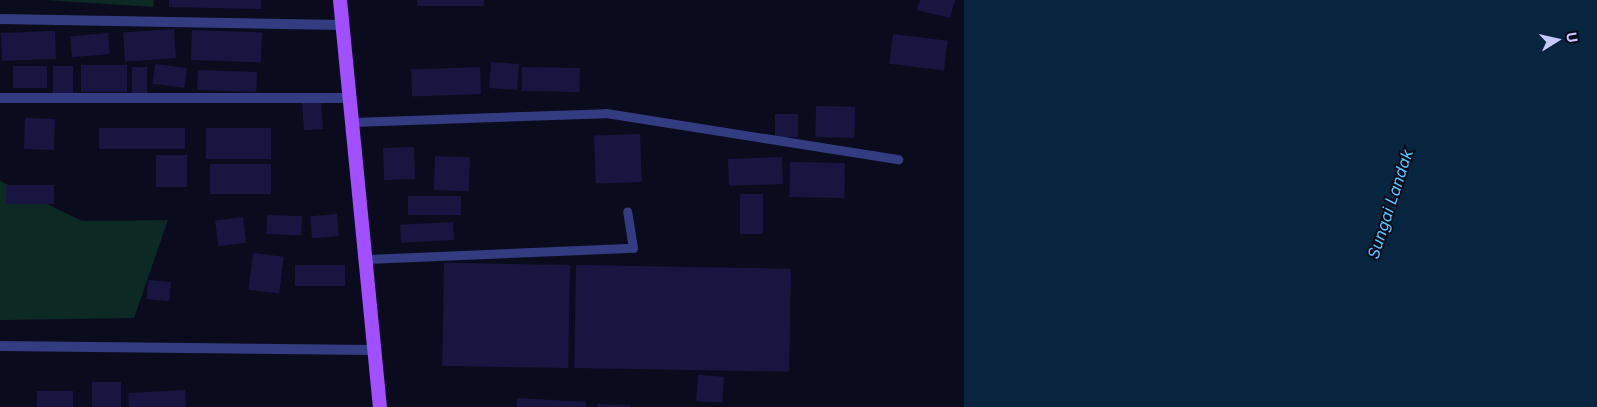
<!DOCTYPE html>
<style>
body{margin:0}
#map{position:relative;width:1597px;height:407px;overflow:hidden;background:#0b0b1e;font-family:Inter,sans-serif}
div>[style]{position:absolute}
.green>*{inset:0;background:#0d2924}
.water>*{inset:0;background:#082540;transform-origin:0 0}
.building>*{inset:0;background:#181641;transform-origin:0 0}
.service>*{height:9px;margin:-4.5px;padding:0 4.5px;transform-origin:4.5px;border-radius:4.5px;background:#333c81}
.minor>*{height:10px;margin:-5px;padding:0 5px;transform-origin:5px;border-radius:5px;background:#333c81}
.primary>*{height:14px;margin:-7px;padding:0 7px;transform-origin:7px;border-radius:7px;background:#a24fff}
span{translate:-50% -50%;white-space:nowrap;text-align:center;line-height:1.15;-webkit-text-stroke:4px #0b0b1e;paint-order:stroke}
.water-label{font-size:16px;color:#56cbff;font-style:italic}
.north{position:absolute;left:1532px;top:15px;width:50px;height:50px;-webkit-text-stroke:4px #0b0b1e;paint-order:stroke;rotate:80deg;font-size:14px;font-weight:700;line-height:20px;text-align:center;color:#c8caff}
.north::after{content:'';display:block;margin:auto;width:18px;height:22px;background:#c8caff;clip-path:polygon(50% 0,100% 100%,50% 72%,0 100%)}
</style>
<div id="map">
<div class="green">
<i style="clip-path:polygon(46px 0,154px 0,153px 7px)"></i>
<i style="clip-path:polygon(0 181px,82px 221px,168px 220px,134px 318px,0 320px)"></i>
</div>
<div class="water">
<i style="left:964px;top:0;width:633px;height:417px"></i>
</div>
<div class="building">
<i style="clip-path:polygon(169px 0,261px 0,261px 9px,169px 7px)"></i>
<i style="left:417px;top:0;width:67px;height:6px"></i>
<i style="clip-path:polygon(920px 0,955px 0,950px 18px,917px 10px)"></i>
<i style="left:174px;top:29px;width:29px;height:51px;rotate:86deg"></i>
<i style="left:192px;top:30px;width:70px;height:30px;rotate:2deg"></i>
<i style="left:55px;top:31px;width:28px;height:54px;rotate:88deg"></i>
<i style="left:108px;top:33px;width:21px;height:38px;rotate:85deg"></i>
<i style="left:893px;top:34px;width:55px;height:30px;rotate:7deg"></i>
<i style="left:491px;top:62px;width:28px;height:26px;rotate:4deg"></i>
<i style="left:155px;top:64px;width:32px;height:20px;rotate:7deg"></i>
<i style="left:81px;top:65px;width:46px;height:27px"></i>
<i style="left:13px;top:66px;width:34px;height:22px"></i>
<i style="left:53px;top:66px;width:20px;height:27px"></i>
<i style="left:132px;top:67px;width:15px;height:26px"></i>
<i style="left:480px;top:67px;width:27px;height:69px;rotate:88deg"></i>
<i style="left:522px;top:67px;width:58px;height:24px;rotate:1deg"></i>
<i style="left:198px;top:70px;width:59px;height:20px;rotate:2deg"></i>
<i style="left:321px;top:101px;width:28px;height:19px;rotate:86deg"></i>
<i style="left:816px;top:106px;width:39px;height:31px;rotate:1deg"></i>
<i style="left:798px;top:114px;width:23px;height:23px;rotate:90deg"></i>
<i style="left:25px;top:118px;width:30px;height:31px;rotate:2deg"></i>
<i style="left:185px;top:128px;width:21px;height:86px;rotate:90deg"></i>
<i style="left:206px;top:128px;width:65px;height:31px"></i>
<i style="left:640px;top:134px;width:48px;height:46px;rotate:88deg"></i>
<i style="left:414px;top:147px;width:32px;height:31px;rotate:88deg"></i>
<i style="left:156px;top:155px;width:31px;height:32px"></i>
<i style="left:435px;top:156px;width:35px;height:34px;rotate:2deg"></i>
<i style="left:782px;top:157px;width:27px;height:54px;rotate:88deg"></i>
<i style="left:790px;top:162px;width:55px;height:35px;rotate:1deg"></i>
<i style="left:271px;top:164px;width:30px;height:61px;rotate:90deg"></i>
<i style="left:6px;top:185px;width:48px;height:19px"></i>
<i style="left:740px;top:194px;width:23px;height:40px"></i>
<i style="left:408px;top:196px;width:53px;height:19px"></i>
<i style="left:337px;top:214px;width:22px;height:27px;rotate:85deg"></i>
<i style="left:267px;top:215px;width:35px;height:19px;rotate:2deg"></i>
<i style="left:243px;top:217px;width:26px;height:28px;rotate:83deg"></i>
<i style="left:453px;top:222px;width:18px;height:53px;rotate:87deg"></i>
<i style="left:253px;top:253px;width:31px;height:37px;rotate:7deg"></i>
<i style="left:345px;top:265px;width:21px;height:50px;rotate:90deg"></i>
<i style="left:570px;top:265px;width:103px;height:126px;rotate:91deg"></i>
<i style="left:576px;top:265px;width:215px;height:103px;rotate:1deg"></i>
<i style="left:148px;top:280px;width:23px;height:19px;rotate:5deg"></i>
<i style="left:698px;top:375px;width:26px;height:26px;rotate:4deg"></i>
<i style="left:92px;top:382px;width:29px;height:25px"></i>
<i style="clip-path:polygon(185px 390px,186px 407px,129px 407px,128px 393px)"></i>
<i style="left:37px;top:391px;width:36px;height:16px"></i>
<i style="clip-path:polygon(517px 398px,586px 402px,586px 407px,517px 407px)"></i>
<i style="clip-path:polygon(598px 404px,630px 405px,630px 407px,598px 407px)"></i>
</div>
<div class="service">
<i style="left:353px;top:122px;width:253px;rotate:-2deg"></i>
<i style="left:606px;top:113px;width:296px;rotate:9deg"></i>
<i style="left:367px;top:259px;width:266px;rotate:-2.4deg"></i>
<i style="left:633px;top:248px;width:37px;rotate:-99deg"></i>
</div>
<div class="minor">
<i style="left:0;top:19px;width:342px;rotate:1deg"></i>
<i style="left:0;top:98px;width:350px"></i>
<i style="left:0;top:346px;width:373px;rotate:0.6deg"></i>
</div>
<div class="primary">
<i style="left:340px;top:0;width:409px;rotate:84.4deg"></i>
</div>
<div class="water-label">
<span style="left:1390px;top:204px;rotate:-72deg">Sungai Landak</span>
</div>
<div class="north">U</div>
</div>
